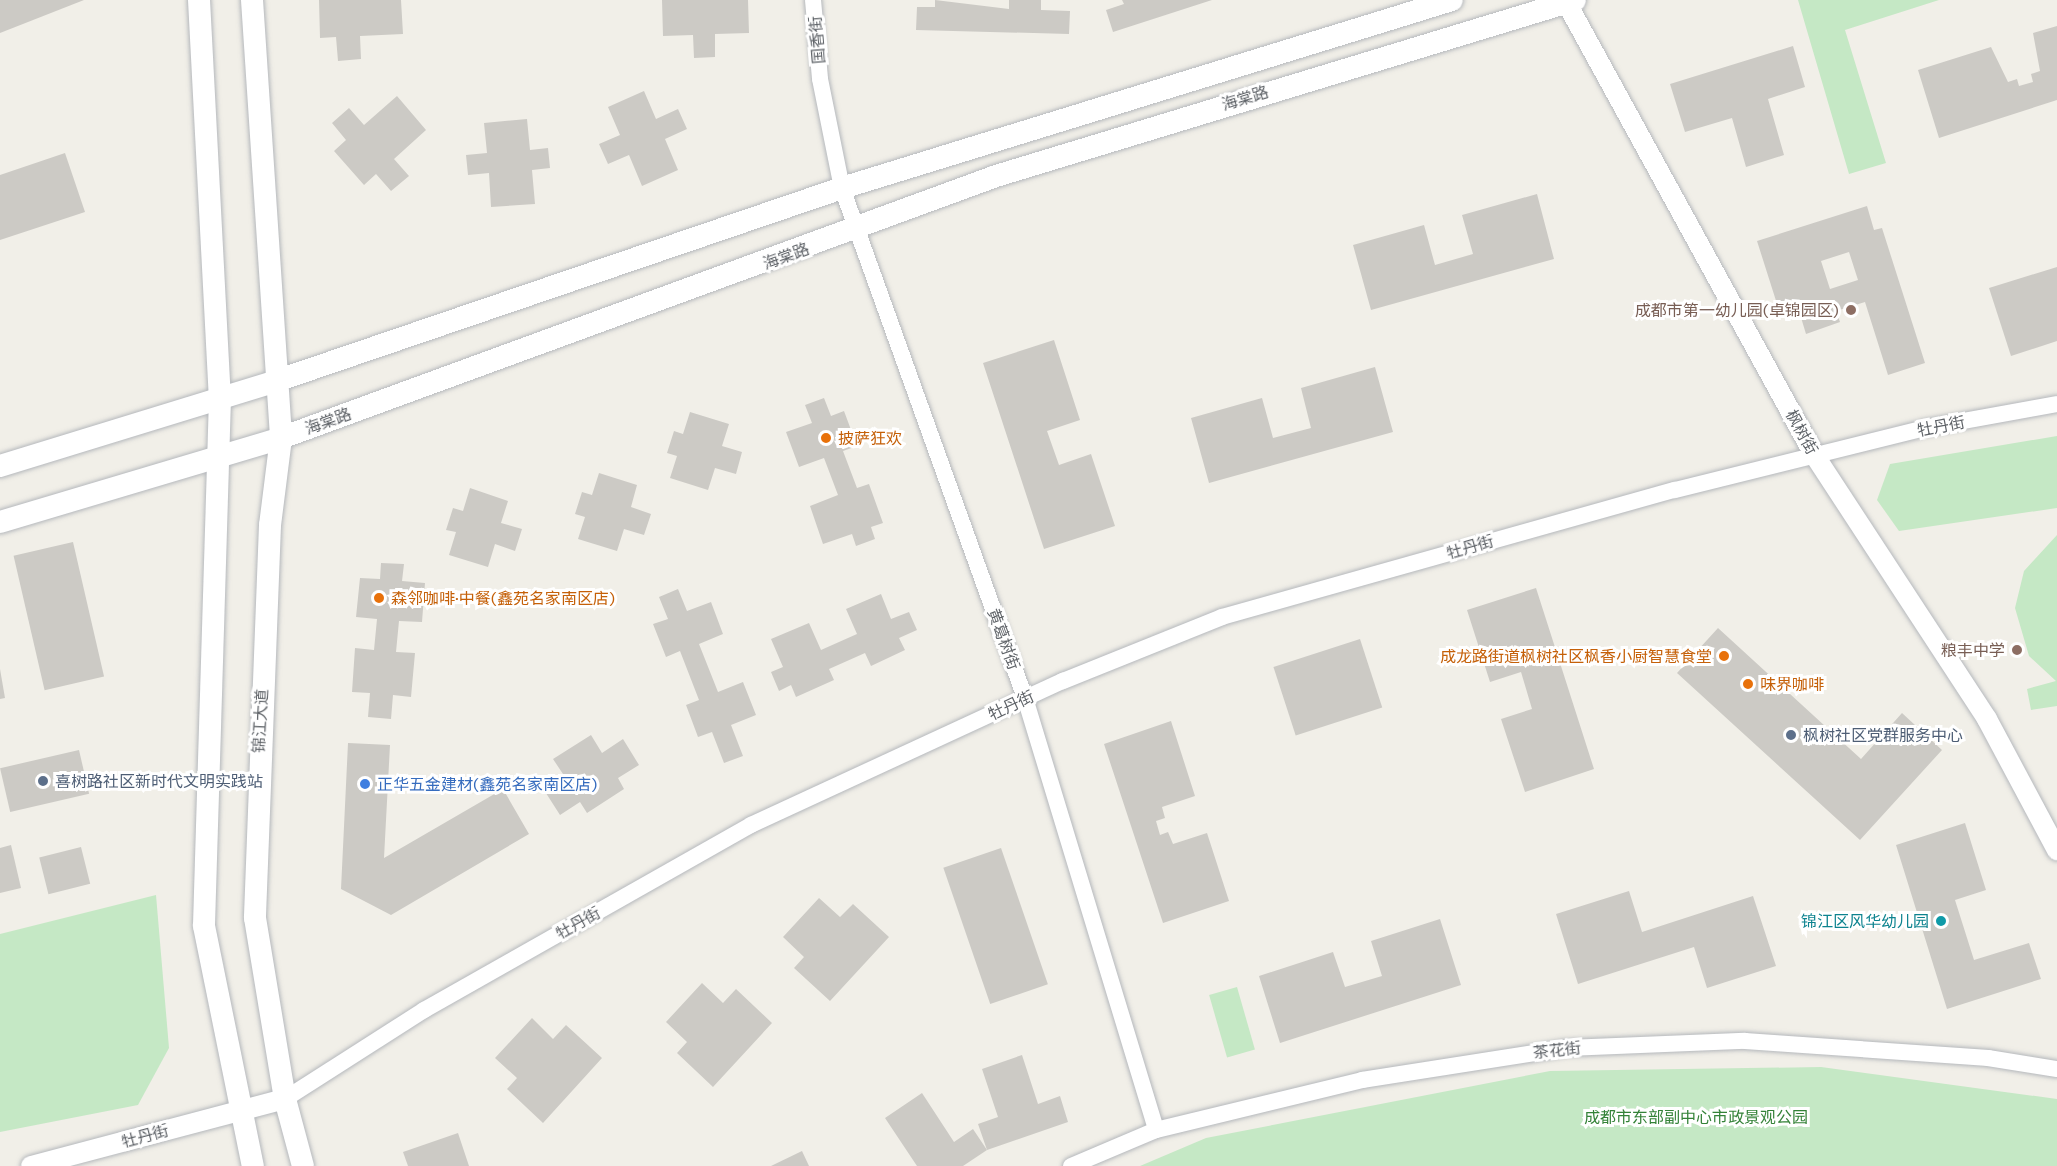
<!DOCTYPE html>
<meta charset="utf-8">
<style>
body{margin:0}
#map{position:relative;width:2057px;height:1166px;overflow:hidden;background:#f1efe8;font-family:Commissioner,"Noto Sans SC",sans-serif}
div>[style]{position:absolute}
.green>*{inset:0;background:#c5e8c5;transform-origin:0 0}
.building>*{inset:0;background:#cccac5;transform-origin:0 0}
.roads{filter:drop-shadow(0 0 2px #b5b8bc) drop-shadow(0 0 2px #b5b8bc)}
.minor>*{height:16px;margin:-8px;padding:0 8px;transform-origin:8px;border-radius:8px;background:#fff}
.tertiary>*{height:20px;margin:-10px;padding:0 10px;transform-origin:10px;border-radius:10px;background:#fff}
.secondary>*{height:22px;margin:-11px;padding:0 11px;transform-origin:11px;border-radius:11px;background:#fff}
.dots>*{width:16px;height:16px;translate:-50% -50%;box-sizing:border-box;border:3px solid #fff;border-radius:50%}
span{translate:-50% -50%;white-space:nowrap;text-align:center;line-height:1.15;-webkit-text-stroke:6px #fff;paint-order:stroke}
.street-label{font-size:16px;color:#5f6368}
.education-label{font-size:16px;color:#785e54}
.right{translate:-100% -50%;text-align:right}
.food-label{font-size:16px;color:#c56008}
.left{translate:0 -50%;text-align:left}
.service-label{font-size:16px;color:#4e5e75}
.shop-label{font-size:16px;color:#366cbe}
.culture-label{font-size:16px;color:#0d838f}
.park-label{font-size:16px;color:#348238}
</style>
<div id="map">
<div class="green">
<i style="clip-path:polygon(1798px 0,1939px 0,1845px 30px,1886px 163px,1849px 174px)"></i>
<i style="clip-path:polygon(2057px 436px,2057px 508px,1899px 531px,1877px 500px,1890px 464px)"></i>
<i style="clip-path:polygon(2057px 535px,2057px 706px,2031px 710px,2027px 689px,2056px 681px,2029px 656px,2015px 608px,2024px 571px)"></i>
<i style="clip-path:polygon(156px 895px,169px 1048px,138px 1105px,0 1132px,0 934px)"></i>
<i style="left:1237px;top:987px;width:65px;height:29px;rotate:74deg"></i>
<i style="clip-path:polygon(1821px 1067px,2057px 1099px,2057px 1166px,1140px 1166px,1206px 1138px,1550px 1071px)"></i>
</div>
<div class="building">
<i style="clip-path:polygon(0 0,84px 0,0 33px)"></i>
<i style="clip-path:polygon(319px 0,401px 0,403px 34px,360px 36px,361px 59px,338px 61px,336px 37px,320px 38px)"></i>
<i style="clip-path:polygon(662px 0,748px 0,749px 33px,715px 34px,715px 57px,694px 58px,693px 35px,663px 36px)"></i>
<i style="clip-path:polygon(935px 0,1009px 9px,1009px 0,1041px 0,1041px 10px,1070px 11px,1069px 34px,916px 30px,917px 7px,935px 7px)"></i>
<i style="clip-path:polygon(1122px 0,1212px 0,1113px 32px,1106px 10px,1124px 4px)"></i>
<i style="clip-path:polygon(2057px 26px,2057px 100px,1939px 138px,1918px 70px,1991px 47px,2008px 82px,2017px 79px,2019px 86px,2033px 82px,2031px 74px,2040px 71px,2033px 33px)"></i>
<i style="clip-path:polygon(1793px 46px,1805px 87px,1768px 99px,1784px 155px,1746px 167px,1732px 118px,1685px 132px,1670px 84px)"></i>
<i style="clip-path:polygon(644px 91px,656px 119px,678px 109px,687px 129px,665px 139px,678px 170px,642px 186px,629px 155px,608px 164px,599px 144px,620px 135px,608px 107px)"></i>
<i style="clip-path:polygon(397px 96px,426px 130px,394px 159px,409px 176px,391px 191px,376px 174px,364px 185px,334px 151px,346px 140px,332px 123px,349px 108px,364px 125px)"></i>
<i style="clip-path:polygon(527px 119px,530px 150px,548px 148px,550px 168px,532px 170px,535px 204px,491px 207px,489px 173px,468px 175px,466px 155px,487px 153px,484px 123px)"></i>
<i style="clip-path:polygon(65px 153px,85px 212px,0 240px,0 175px)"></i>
<i style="clip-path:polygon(1537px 194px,1554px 259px,1371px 310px,1353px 245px,1424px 225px,1435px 265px,1473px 254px,1462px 215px)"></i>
<i style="clip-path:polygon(evenodd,1867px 206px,1874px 230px,1882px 228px,1925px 363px,1888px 375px,1865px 302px,1836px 311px,1840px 322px,1806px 334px,1796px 301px,1778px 307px,1757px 241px,1867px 206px,1849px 252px,1858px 280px,1830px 289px,1821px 261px,1849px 252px)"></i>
<i style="clip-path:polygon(2057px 267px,2057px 341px,2011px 356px,1989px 288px)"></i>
<i style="clip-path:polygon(1054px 340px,1080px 420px,1047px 431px,1059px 465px,1091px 454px,1115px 526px,1044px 549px,983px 363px)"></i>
<i style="clip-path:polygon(1375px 367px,1393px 432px,1209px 483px,1191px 418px,1262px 398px,1273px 438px,1311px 428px,1301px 388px)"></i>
<i style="clip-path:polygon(824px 398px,831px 416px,844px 411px,857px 446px,843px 451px,857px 488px,869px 484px,883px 523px,871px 527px,875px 539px,856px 546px,852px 534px,823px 544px,810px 506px,838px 495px,824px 458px,799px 467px,786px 432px,812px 423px,805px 405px)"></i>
<i style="clip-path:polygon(690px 412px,729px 424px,722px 446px,742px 452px,736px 474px,715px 468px,708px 490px,670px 478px,677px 456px,667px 453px,674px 431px,683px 434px)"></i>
<i style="clip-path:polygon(599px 473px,637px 485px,631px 507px,651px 514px,644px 535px,624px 529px,617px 551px,578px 539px,585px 517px,575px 514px,582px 492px,592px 495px)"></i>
<i style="clip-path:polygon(470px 488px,508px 501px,501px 523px,522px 529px,515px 551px,495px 544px,488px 567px,449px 555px,456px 532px,446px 530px,453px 508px,463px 511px)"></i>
<i style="left:73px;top:542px;width:138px;height:61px;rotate:77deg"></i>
<i style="clip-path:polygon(381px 563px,404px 564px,402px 581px,425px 583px,422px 622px,399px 621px,396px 652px,415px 653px,411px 697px,393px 695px,391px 719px,368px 717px,370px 693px,352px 692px,355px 648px,374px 650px,377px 619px,356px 617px,360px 578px,380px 579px)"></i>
<i style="clip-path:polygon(1536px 588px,1594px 769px,1525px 792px,1501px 719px,1532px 709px,1521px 672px,1490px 682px,1467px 610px)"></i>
<i style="clip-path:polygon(678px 589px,687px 611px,711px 602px,723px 634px,699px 644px,718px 692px,743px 682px,756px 715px,731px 725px,743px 756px,724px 763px,712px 732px,698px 737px,686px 705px,699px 700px,680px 651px,666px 657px,653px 624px,668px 619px,659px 597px)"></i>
<i style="clip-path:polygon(881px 594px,891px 619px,909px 612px,917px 630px,899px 638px,905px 650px,871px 666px,865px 653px,829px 669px,834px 680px,796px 697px,791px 685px,779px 691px,771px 672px,783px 667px,771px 639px,809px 623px,821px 650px,857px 634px,846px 609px)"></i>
<i style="clip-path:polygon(1718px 628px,1861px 759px,1902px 713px,1942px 750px,1860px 840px,1677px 673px)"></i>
<i style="left:1360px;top:639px;width:72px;height:91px;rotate:72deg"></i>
<i style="clip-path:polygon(0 669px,5px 698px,0 699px)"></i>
<i style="clip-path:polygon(1171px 721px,1195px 796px,1162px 807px,1165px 818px,1156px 821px,1160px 835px,1168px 832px,1173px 844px,1207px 833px,1229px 901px,1163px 923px,1104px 744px)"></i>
<i style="clip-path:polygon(591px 735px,602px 753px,623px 739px,639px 765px,618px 778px,624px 789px,587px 813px,580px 802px,560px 815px,544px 790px,565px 777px,553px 759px)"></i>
<i style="clip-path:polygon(348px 743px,390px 745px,384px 858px,503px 789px,529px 834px,391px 915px,341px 889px)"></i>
<i style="left:79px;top:750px;width:45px;height:81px;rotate:77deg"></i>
<i style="clip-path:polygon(1965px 823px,1986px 890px,1955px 900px,1974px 960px,2029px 943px,2041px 979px,1947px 1009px,1896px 845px)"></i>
<i style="clip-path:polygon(11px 845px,21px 888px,0 893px,0 848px)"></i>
<i style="left:81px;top:847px;width:38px;height:43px;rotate:76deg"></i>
<i style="left:1001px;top:848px;width:144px;height:61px;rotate:71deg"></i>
<i style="clip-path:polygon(1629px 891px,1642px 932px,1753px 896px,1776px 966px,1707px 988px,1694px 947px,1578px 984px,1556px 914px)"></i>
<i style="clip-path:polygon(819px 898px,840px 917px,853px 904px,889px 937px,830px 1001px,794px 968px,804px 957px,783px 937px)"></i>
<i style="clip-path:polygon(1440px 919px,1461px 985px,1280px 1043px,1259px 976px,1333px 952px,1345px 987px,1382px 976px,1371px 941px)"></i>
<i style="clip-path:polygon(702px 983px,723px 1003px,736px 989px,772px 1023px,713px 1087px,677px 1053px,687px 1042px,666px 1022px)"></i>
<i style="clip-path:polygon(532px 1018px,553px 1039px,566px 1025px,602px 1058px,543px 1123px,507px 1089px,517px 1078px,495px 1058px)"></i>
<i style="clip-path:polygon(1022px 1055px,1038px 1104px,1060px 1096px,1068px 1122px,987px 1150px,978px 1124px,998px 1117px,982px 1069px)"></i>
<i style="clip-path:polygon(922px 1093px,954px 1142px,973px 1129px,987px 1150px,963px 1166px,917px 1166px,885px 1118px)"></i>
<i style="clip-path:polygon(458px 1133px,469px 1166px,408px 1166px,403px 1152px)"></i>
<i style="clip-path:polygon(802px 1151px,809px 1166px,771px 1166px)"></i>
</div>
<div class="roads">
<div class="minor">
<i style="left:813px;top:0;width:79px;rotate:84.9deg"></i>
<i style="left:820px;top:79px;width:111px;rotate:78.6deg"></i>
<i style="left:842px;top:188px;width:542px;rotate:70.26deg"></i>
<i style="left:1025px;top:698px;width:451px;rotate:73.1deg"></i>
<i style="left:285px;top:1099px;width:165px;rotate:-32.6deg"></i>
<i style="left:424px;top:1010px;width:376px;rotate:-29.5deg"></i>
<i style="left:751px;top:825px;width:344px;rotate:-24.8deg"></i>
<i style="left:1063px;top:681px;width:171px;rotate:-21.9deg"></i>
<i style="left:1222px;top:617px;width:470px;rotate:-15.7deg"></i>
<i style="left:1675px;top:490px;width:258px;rotate:-13.9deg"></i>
<i style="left:1925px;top:428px;width:134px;rotate:-10.3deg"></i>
<i style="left:1071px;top:1166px;width:92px;rotate:-23deg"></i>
<i style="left:1156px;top:1130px;width:212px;rotate:-13.6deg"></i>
<i style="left:1362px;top:1080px;width:207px;rotate:-8.9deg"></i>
<i style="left:1567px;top:1048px;width:178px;rotate:-2.3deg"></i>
<i style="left:1745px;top:1041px;width:244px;rotate:4deg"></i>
<i style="left:1988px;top:1058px;width:70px;rotate:9.1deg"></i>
</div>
<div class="tertiary">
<i style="left:1565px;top:0;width:520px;rotate:61.27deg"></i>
<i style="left:1815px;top:456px;width:314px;rotate:56.8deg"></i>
<i style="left:1987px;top:719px;width:149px;rotate:61.9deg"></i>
<i style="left:31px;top:1166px;width:263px;rotate:-14.8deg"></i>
</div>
<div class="secondary">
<i style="left:199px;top:0;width:399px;rotate:87deg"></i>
<i style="left:220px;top:398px;width:528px;rotate:91.74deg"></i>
<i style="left:204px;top:926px;width:245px;rotate:78.5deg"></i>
<i style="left:252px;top:0;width:439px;rotate:86.2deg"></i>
<i style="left:281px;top:438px;width:88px;rotate:97.2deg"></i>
<i style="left:270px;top:525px;width:393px;rotate:92.2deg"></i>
<i style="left:255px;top:918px;width:183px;rotate:80.6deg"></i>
<i style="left:285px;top:1099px;width:69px;rotate:75deg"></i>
<i style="left:0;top:466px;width:292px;rotate:-17.1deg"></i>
<i style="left:279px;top:380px;width:595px;rotate:-18.83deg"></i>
<i style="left:842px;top:188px;width:638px;rotate:-17.13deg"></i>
<i style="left:0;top:522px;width:293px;rotate:-16.6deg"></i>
<i style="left:281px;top:438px;width:761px;rotate:-20.12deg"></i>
<i style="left:996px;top:176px;width:605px;rotate:-16.91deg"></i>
</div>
</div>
<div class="dots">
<i style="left:1851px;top:310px;background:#8d6e63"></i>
<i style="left:826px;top:438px;background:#e8710a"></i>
<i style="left:379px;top:598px;background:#e8710a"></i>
<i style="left:2017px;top:650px;background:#8d6e63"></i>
<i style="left:1724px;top:656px;background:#e8710a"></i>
<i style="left:1748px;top:684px;background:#e8710a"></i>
<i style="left:1791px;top:735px;background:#5c6f8a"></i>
<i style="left:43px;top:781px;background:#5c6f8a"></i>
<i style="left:365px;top:784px;background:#3f7fe0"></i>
<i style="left:1941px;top:921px;background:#0f9aa8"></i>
</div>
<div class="street-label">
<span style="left:817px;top:40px;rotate:-95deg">国香街</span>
<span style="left:1245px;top:98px;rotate:-17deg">海棠路</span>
<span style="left:786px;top:256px;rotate:-20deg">海棠路</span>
<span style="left:328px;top:421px;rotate:-20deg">海棠路</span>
<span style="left:1941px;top:426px;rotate:-11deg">牡丹街</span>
<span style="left:1802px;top:432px;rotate:61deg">枫树街</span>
<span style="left:1470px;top:547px;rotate:-16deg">牡丹街</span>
<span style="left:1004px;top:639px;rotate:70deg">黄葛树街</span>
<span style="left:1011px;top:705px;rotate:-25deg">牡丹街</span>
<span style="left:260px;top:721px;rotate:-87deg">锦江大道</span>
<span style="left:578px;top:923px;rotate:-29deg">牡丹街</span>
<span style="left:1557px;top:1050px;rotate:-6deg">茶花街</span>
<span style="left:145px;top:1136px;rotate:-15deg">牡丹街</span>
</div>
<div class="education-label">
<span class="right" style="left:1839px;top:310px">成都市第一幼儿园(卓锦园区)</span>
<span class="right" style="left:2005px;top:650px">粮丰中学</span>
</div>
<div class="food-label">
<span class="left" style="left:838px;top:438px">披萨狂欢</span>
<span class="left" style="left:391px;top:598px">森邻咖啡·中餐(鑫苑名家南区店)</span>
<span class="right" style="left:1712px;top:656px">成龙路街道枫树社区枫香小厨智慧食堂</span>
<span class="left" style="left:1760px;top:684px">味界咖啡</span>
</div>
<div class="service-label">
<span class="left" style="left:1803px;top:735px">枫树社区党群服务中心</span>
<span class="left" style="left:55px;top:781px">喜树路社区新时代文明实践站</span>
</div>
<div class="shop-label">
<span class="left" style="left:377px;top:784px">正华五金建材(鑫苑名家南区店)</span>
</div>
<div class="culture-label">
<span class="right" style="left:1929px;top:921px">锦江区风华幼儿园</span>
</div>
<div class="park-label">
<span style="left:1696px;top:1117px">成都市东部副中心市政景观公园</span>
</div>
</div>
